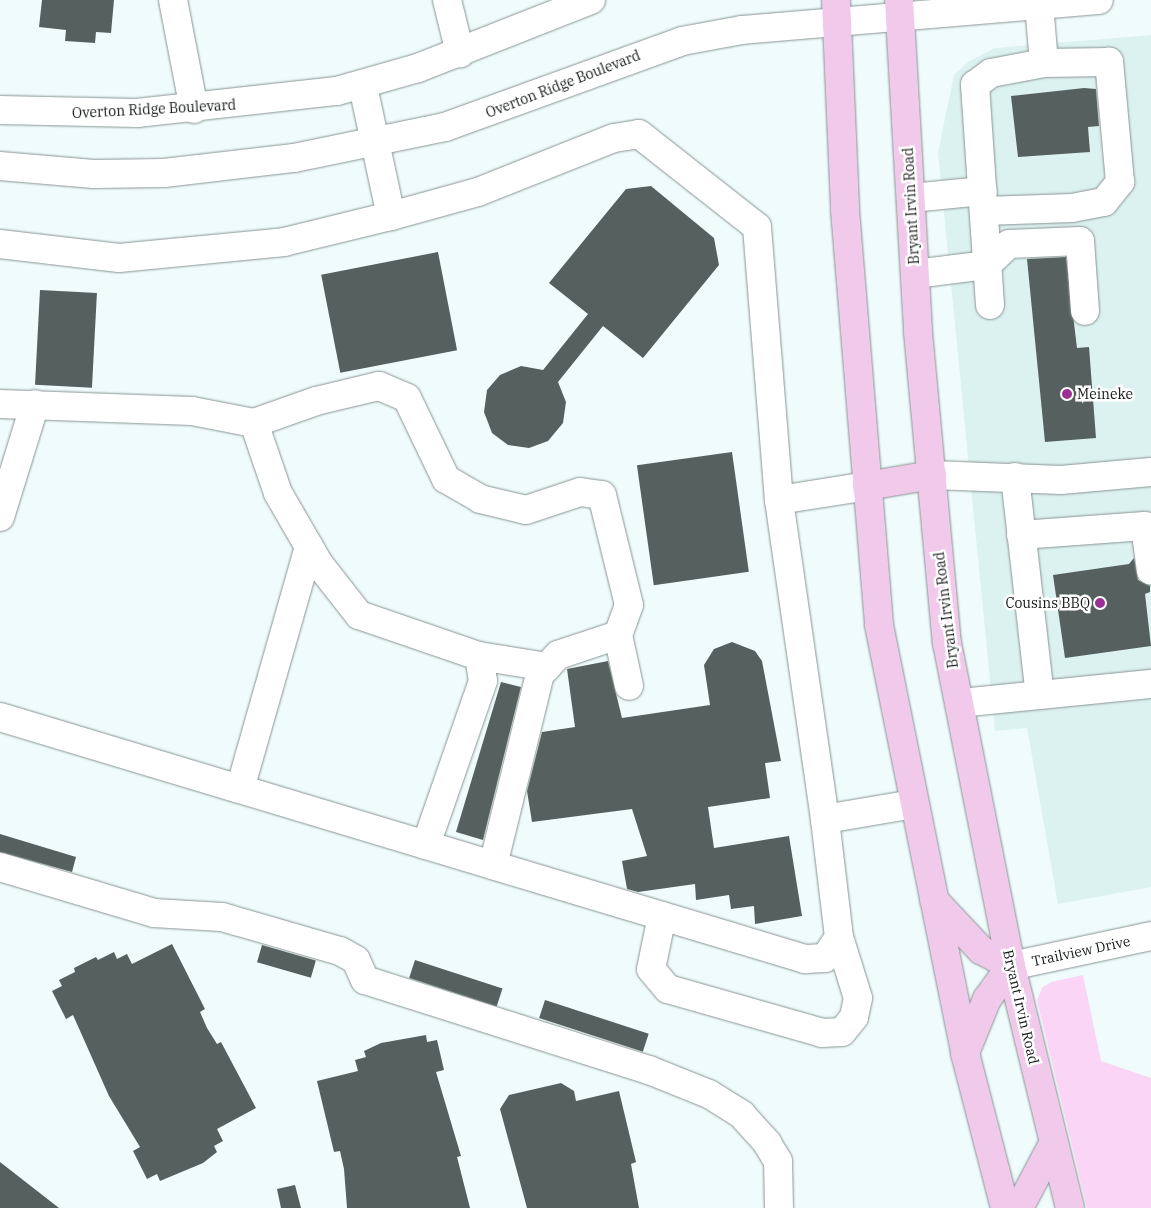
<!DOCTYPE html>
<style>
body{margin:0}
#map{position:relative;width:1151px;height:1208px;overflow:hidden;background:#effcfb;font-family:"IBM Plex Serif",serif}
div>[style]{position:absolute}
.built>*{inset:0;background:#dcf2f0}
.green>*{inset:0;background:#fbd5f6}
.building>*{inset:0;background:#55605f;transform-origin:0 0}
.roads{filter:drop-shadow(0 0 1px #899493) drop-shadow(0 0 1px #899493)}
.minor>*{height:28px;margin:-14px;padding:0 14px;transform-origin:14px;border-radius:14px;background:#fff}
.major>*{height:28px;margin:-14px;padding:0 14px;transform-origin:14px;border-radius:14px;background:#f0c9eb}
.dots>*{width:14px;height:14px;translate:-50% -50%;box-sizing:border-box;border:2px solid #fff;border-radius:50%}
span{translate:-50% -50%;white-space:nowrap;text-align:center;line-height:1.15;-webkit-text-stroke:5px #fff;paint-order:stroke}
.street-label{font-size:14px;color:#141918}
.poi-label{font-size:14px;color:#141918}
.left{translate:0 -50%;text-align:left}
.right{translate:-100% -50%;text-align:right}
</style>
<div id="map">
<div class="built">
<i style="clip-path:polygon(1151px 35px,1151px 887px,1058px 904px,1027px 728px,995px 731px,938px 152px,954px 75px,968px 62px,995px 48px)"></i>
</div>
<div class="green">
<i style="clip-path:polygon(1083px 975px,1101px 1061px,1151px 1078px,1151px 1208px,1087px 1208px,1037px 1000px,1042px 988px,1051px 982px)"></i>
</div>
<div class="building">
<i style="clip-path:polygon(42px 0,114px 0,111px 33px,96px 32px,95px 43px,65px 41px,66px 30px,39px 27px)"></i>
<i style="clip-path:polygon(1084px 88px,1096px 89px,1099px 126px,1088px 127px,1090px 152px,1018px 157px,1011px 96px)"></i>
<i style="clip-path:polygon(651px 186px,714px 238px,719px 265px,643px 358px,603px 326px,558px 382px,566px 402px,563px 423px,548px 441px,529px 448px,508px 445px,492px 433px,484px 412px,487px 390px,500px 375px,521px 366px,543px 370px,588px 314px,549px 283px,626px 189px)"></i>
<i style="left:438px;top:252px;width:100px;height:119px;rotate:79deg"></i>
<i style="clip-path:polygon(1066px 257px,1077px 348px,1089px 347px,1096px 438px,1045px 442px,1027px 259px)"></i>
<i style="left:40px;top:290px;width:57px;height:95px;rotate:3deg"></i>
<i style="left:732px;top:452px;width:121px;height:96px;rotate:82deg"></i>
<i style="clip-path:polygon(1134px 558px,1138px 580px,1150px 586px,1150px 592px,1145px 594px,1151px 646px,1065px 658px,1053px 575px,1129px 564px)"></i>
<i style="clip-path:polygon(732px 642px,755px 651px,762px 661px,781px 761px,765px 763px,770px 798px,708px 807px,714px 848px,789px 836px,802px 916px,755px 924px,754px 906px,731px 909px,729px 895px,696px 900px,695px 884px,638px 892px,627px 889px,622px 861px,647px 856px,632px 809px,532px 822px,527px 791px,542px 732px,575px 727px,567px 669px,608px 661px,622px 718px,710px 705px,704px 665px,714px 649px)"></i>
<i style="clip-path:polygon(501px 682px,521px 687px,483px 840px,456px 832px)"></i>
<i style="clip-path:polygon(0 834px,76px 857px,72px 872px,0 852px)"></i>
<i style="clip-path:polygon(172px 944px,205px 1009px,200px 1012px,207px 1028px,217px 1044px,221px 1042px,256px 1108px,217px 1129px,223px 1141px,214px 1146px,217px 1152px,203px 1163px,160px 1181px,157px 1174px,147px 1179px,133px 1151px,140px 1147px,109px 1096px,73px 1015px,66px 1019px,52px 991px,62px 986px,59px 980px,75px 972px,74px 968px,96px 957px,98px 960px,114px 952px,117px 959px,127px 954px,132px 964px)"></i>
<i style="left:262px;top:945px;width:56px;height:18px;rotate:16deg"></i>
<i style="left:415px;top:960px;width:92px;height:19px;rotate:18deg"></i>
<i style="left:545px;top:1000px;width:109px;height:19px;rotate:18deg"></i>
<i style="clip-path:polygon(426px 1035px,427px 1042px,437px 1040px,444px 1070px,436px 1072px,461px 1156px,457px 1157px,470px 1208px,347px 1208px,344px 1169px,340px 1151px,334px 1152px,317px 1081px,358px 1071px,355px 1060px,366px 1057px,364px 1051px,381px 1043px)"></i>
<i style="clip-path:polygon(561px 1083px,574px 1091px,576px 1101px,619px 1091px,636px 1162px,631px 1164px,639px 1208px,527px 1208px,500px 1109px,509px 1095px)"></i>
<i style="clip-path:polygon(0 1162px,59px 1208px,0 1208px)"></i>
<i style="clip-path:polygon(295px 1185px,301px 1208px,281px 1208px,277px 1189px)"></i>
</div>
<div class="roads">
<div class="minor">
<i style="left:173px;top:0;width:111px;rotate:79.1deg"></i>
<i style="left:447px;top:0;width:55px;rotate:76.2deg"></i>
<i style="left:0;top:110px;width:137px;rotate:1.3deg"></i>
<i style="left:137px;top:113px;width:201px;rotate:-6.3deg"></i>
<i style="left:337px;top:91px;width:84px;rotate:-15.9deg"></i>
<i style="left:418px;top:68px;width:186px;rotate:-21.5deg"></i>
<i style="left:0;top:166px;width:94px;rotate:4.9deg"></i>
<i style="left:94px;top:174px;width:70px;rotate:-0.8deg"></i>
<i style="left:164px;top:173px;width:131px;rotate:-6.6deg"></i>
<i style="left:294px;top:158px;width:154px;rotate:-11.6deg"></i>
<i style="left:445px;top:127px;width:252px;rotate:-19.9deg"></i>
<i style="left:682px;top:41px;width:61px;rotate:-10.4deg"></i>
<i style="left:742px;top:30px;width:358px;rotate:-4.8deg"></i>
<i style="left:911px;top:198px;width:72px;rotate:-5.6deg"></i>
<i style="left:984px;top:211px;width:88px;rotate:-2deg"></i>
<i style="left:1072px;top:208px;width:33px;rotate:-11deg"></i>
<i style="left:1104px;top:202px;width:26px;rotate:-51deg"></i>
<i style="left:1120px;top:182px;width:121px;rotate:-95.2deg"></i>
<i style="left:1109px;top:62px;width:65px;rotate:179.1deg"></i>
<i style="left:391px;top:216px;width:90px;rotate:-15.4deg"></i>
<i style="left:478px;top:192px;width:146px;rotate:-21.7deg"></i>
<i style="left:614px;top:138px;width:25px;rotate:-9deg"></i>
<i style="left:639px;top:134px;width:150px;rotate:38.2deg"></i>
<i style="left:757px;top:227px;width:274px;rotate:85.4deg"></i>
<i style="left:779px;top:500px;width:89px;rotate:-9deg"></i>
<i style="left:0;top:244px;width:120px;rotate:6.7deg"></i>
<i style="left:119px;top:258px;width:166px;rotate:-5.5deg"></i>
<i style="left:284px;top:242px;width:110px;rotate:-13.7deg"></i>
<i style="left:391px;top:216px;width:133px;rotate:-102.2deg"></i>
<i style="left:915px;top:274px;width:73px;rotate:-7.1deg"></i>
<i style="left:987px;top:265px;width:30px;rotate:-44deg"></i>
<i style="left:1009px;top:244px;width:71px;rotate:-2.4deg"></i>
<i style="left:1080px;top:241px;width:70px;rotate:85.9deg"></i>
<i style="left:990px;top:305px;width:221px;rotate:-93.9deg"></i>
<i style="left:975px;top:85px;width:20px;rotate:-37deg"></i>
<i style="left:991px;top:73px;width:54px;rotate:-10.7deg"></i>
<i style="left:1044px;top:63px;width:58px;rotate:-94.9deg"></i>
<i style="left:0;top:404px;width:192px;rotate:2.1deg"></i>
<i style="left:192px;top:411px;width:63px;rotate:11deg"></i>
<i style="left:254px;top:423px;width:74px;rotate:71.1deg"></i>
<i style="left:278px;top:493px;width:82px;rotate:60deg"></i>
<i style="left:319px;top:564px;width:65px;rotate:51.9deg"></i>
<i style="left:359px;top:615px;width:127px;rotate:18.9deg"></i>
<i style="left:479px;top:656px;width:25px;rotate:81deg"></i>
<i style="left:483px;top:681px;width:174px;rotate:109.2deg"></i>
<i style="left:254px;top:423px;width:66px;rotate:-19.5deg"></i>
<i style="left:316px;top:401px;width:65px;rotate:-13.4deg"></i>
<i style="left:379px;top:386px;width:30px;rotate:23deg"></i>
<i style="left:407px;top:398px;width:90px;rotate:64.3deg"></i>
<i style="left:446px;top:479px;width:39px;rotate:30deg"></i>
<i style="left:480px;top:499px;width:47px;rotate:13.4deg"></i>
<i style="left:526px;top:510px;width:57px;rotate:-18.4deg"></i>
<i style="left:580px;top:492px;width:22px;rotate:8deg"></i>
<i style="left:602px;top:495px;width:113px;rotate:76.2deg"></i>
<i style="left:629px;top:605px;width:32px;rotate:110deg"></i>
<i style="left:618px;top:635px;width:63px;rotate:161.6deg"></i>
<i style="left:558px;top:655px;width:26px;rotate:133deg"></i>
<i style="left:540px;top:674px;width:197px;rotate:103.8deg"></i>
<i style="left:932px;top:475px;width:129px;rotate:2.2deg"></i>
<i style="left:1061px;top:480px;width:90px;rotate:-5.1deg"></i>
<i style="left:1015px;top:477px;width:219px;rotate:83.5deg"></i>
<i style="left:779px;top:500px;width:322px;rotate:81.8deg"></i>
<i style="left:0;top:517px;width:118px;rotate:-72.8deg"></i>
<i style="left:1021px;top:535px;width:124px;rotate:-4.2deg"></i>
<i style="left:1145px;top:526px;width:45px;rotate:82.4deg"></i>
<i style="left:618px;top:635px;width:52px;rotate:77.8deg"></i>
<i style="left:479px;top:656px;width:69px;rotate:9.2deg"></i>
<i style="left:960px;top:703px;width:192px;rotate:-5.7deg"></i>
<i style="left:0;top:717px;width:841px;rotate:16.73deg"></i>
<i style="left:805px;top:959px;width:20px;rotate:-3deg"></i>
<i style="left:825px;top:958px;width:25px;rotate:-56deg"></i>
<i style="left:839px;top:937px;width:119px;rotate:-96.8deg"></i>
<i style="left:825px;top:819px;width:90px;rotate:-9.6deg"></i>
<i style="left:240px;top:789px;width:252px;rotate:-74.1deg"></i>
<i style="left:0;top:867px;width:161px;rotate:16.6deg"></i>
<i style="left:154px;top:913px;width:68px;rotate:3.4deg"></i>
<i style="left:222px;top:917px;width:123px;rotate:16.1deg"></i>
<i style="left:340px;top:951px;width:18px;rotate:29deg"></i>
<i style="left:356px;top:960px;width:22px;rotate:66deg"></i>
<i style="left:365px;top:980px;width:298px;rotate:17.6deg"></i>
<i style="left:649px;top:1070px;width:65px;rotate:21.8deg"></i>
<i style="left:709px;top:1094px;width:39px;rotate:32deg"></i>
<i style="left:742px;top:1115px;width:38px;rotate:48deg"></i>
<i style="left:767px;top:1143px;width:21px;rotate:59deg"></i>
<i style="left:778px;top:1161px;width:47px;rotate:88.8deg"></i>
<i style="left:662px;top:916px;width:54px;rotate:101.7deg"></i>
<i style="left:651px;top:969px;width:26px;rotate:50deg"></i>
<i style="left:668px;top:989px;width:160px;rotate:15.9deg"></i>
<i style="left:822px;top:1033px;width:20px;rotate:-3deg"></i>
<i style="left:842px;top:1032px;width:19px;rotate:-51deg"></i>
<i style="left:854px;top:1017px;width:19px;rotate:-78deg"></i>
<i style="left:858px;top:998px;width:64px;rotate:-107.3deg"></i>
<i style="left:1011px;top:966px;width:143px;rotate:-12.1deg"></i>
</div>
<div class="major">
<i style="left:836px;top:0;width:210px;rotate:87.5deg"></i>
<i style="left:845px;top:210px;width:416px;rotate:85.3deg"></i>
<i style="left:879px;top:625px;width:437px;rotate:78.6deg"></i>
<i style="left:965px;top:1053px;width:160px;rotate:75.5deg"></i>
<i style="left:899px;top:0;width:333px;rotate:86.7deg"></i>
<i style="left:918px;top:332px;width:312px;rotate:84.7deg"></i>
<i style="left:947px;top:643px;width:329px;rotate:78.8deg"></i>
<i style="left:1011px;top:966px;width:249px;rotate:76.3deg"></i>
<i style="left:867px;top:486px;width:66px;rotate:-9.6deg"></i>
<i style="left:934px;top:900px;width:69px;rotate:46.8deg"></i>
<i style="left:981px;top:950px;width:34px;rotate:28deg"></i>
<i style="left:1011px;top:966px;width:41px;rotate:126deg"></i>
<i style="left:987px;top:999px;width:58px;rotate:112.2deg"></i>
<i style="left:1019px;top:1208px;width:72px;rotate:-62deg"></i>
</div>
</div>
<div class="dots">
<i style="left:1067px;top:394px;background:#9a3093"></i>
<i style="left:1100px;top:603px;background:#9a3093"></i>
</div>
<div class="street-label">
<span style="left:563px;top:84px;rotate:-21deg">Overton Ridge Boulevard</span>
<span style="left:154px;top:109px;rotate:-3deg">Overton Ridge Boulevard</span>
<span style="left:911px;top:206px;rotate:-93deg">Bryant Irvin Road</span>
<span style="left:946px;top:610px;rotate:-97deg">Bryant Irvin Road</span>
<span style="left:1081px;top:951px;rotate:-12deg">Trailview Drive</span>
<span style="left:1021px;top:1007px;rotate:77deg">Bryant Irvin Road</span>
</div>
<div class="poi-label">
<span class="left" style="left:1077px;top:394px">Meineke</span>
<span class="right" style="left:1090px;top:603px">Cousins BBQ</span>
</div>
</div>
